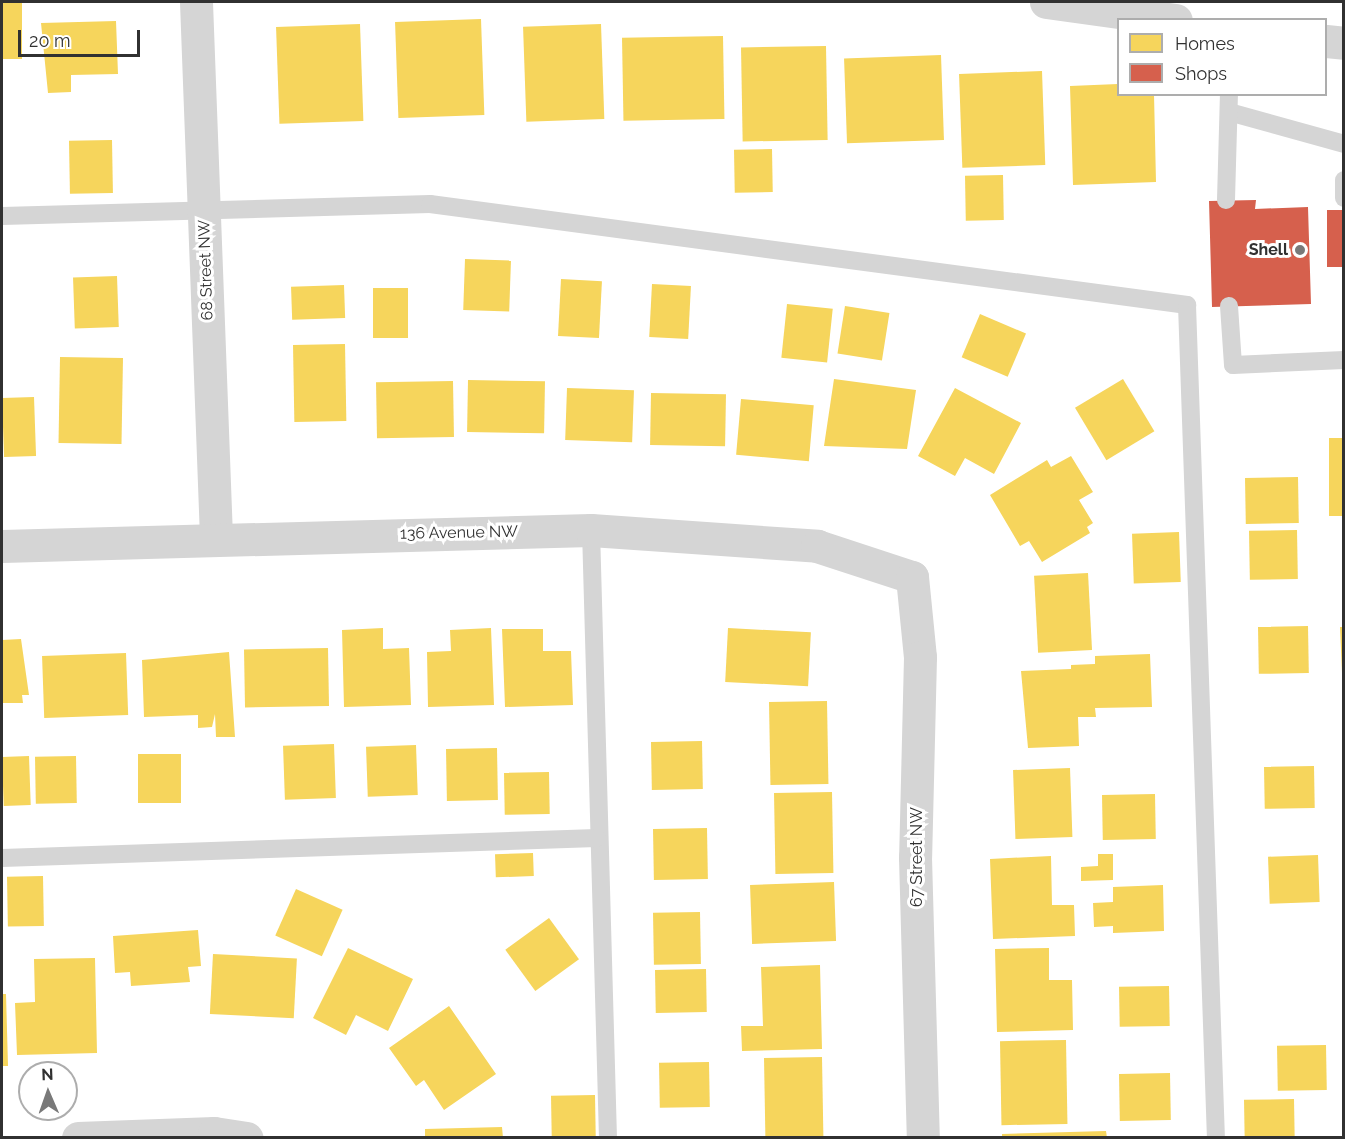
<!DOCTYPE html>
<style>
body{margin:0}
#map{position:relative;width:1345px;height:1139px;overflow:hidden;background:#fff;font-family:Raleway,sans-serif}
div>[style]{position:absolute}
.homes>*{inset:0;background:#f6d55c;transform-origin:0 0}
.shops>*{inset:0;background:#d6604d;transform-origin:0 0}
.lane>*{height:18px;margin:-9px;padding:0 9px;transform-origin:9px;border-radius:9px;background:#d5d5d5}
.street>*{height:33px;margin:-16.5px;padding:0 16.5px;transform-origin:16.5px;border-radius:16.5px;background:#d5d5d5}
.dots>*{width:16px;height:16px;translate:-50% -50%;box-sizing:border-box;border:3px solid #fff;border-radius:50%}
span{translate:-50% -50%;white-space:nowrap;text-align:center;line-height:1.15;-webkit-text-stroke:6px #fff;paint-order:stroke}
.poi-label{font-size:16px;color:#313131;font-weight:700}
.right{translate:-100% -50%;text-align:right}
.street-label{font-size:16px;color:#313131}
.frame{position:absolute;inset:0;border:3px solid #313131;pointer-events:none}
.legend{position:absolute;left:1117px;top:18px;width:210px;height:78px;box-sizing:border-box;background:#fff;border:2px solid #adadad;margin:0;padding:8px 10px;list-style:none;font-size:18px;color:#313131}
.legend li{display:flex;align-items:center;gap:12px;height:30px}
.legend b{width:30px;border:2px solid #adadad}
.north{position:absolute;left:18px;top:1061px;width:60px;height:60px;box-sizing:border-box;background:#fff;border:2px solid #adadad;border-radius:50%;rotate:358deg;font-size:16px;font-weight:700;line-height:24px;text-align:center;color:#313131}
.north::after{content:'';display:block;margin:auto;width:21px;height:27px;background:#797979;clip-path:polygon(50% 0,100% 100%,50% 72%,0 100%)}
.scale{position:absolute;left:18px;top:30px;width:122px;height:27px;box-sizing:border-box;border:3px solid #313131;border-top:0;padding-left:8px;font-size:18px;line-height:21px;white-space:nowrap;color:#313131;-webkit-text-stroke:4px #fff;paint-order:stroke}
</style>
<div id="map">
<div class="homes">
<i style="left:2px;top:2px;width:20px;height:57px"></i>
<i style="left:481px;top:19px;width:96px;height:86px;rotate:88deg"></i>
<i style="clip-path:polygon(116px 21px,118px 74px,71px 75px,71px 92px,48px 93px,41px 23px)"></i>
<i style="left:360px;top:24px;width:97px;height:84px;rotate:88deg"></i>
<i style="left:601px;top:24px;width:95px;height:78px;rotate:88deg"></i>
<i style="left:723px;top:36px;width:83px;height:101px;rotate:89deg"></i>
<i style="left:826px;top:46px;width:94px;height:85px;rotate:89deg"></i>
<i style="left:941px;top:55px;width:85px;height:97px;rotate:88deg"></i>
<i style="left:1042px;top:71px;width:94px;height:83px;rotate:88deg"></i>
<i style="clip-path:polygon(1118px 84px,1118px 94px,1154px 94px,1156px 182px,1073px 185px,1070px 86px)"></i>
<i style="left:112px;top:140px;width:53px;height:43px;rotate:89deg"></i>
<i style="left:772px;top:149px;width:43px;height:38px;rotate:89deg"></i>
<i style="left:1003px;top:175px;width:45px;height:38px;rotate:89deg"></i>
<i style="left:465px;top:259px;width:46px;height:51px;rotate:2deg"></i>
<i style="left:117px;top:276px;width:51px;height:44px;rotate:88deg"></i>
<i style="left:561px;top:279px;width:41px;height:57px;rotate:3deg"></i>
<i style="left:652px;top:284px;width:39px;height:53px;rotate:3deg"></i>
<i style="left:344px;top:285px;width:33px;height:53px;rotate:88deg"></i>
<i style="left:408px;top:288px;width:50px;height:35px;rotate:90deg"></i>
<i style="left:787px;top:304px;width:46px;height:54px;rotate:6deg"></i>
<i style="left:845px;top:306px;width:45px;height:48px;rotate:9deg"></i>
<i style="left:980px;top:314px;width:50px;height:47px;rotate:23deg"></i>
<i style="left:345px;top:344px;width:77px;height:52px;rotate:89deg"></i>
<i style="left:123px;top:358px;width:86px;height:63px;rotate:91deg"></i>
<i style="clip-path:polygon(834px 379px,916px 390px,907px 449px,824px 446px)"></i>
<i style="left:1123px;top:379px;width:61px;height:56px;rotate:59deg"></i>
<i style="left:468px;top:380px;width:77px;height:52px;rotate:1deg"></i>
<i style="left:453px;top:381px;width:56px;height:77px;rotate:89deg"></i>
<i style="left:567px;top:388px;width:67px;height:52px;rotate:2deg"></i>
<i style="clip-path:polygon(955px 388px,1021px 423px,994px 474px,965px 458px,955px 476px,918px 456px)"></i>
<i style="left:651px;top:393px;width:75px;height:52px;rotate:1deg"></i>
<i style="left:34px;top:397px;width:59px;height:32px;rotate:88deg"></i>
<i style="left:741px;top:399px;width:73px;height:56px;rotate:5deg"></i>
<i style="left:1329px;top:438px;width:15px;height:78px"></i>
<i style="clip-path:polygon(1071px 456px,1093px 492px,1079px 500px,1093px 523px,1087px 527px,1090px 533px,1042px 562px,1029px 541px,1020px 546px,990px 495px,1047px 460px,1051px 467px)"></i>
<i style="left:1298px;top:477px;width:46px;height:53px;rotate:89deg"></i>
<i style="left:1297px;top:530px;width:49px;height:48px;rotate:89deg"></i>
<i style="left:1179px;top:532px;width:50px;height:47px;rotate:88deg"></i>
<i style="left:1088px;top:573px;width:77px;height:54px;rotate:87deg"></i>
<i style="left:1308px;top:626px;width:47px;height:50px;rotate:89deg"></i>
<i style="clip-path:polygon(1340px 627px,1344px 627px,1344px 673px,1342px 673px)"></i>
<i style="clip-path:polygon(383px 628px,383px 649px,409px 648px,411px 705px,344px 707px,342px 630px)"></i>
<i style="clip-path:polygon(491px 628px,494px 705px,428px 707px,427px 652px,451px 651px,450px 630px)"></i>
<i style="left:728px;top:628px;width:83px;height:54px;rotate:3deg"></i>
<i style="clip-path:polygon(502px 629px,543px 629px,543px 651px,571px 651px,573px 705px,505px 707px)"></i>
<i style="clip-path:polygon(21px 639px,29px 695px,22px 695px,23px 703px,2px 703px,2px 640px)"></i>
<i style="left:328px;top:648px;width:58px;height:84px;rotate:89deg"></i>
<i style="clip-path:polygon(229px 652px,235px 737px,216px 737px,215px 714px,212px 727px,198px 728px,198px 715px,144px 717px,142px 660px)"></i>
<i style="left:126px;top:653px;width:62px;height:84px;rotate:88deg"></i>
<i style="clip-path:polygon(1150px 654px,1152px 707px,1095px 708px,1096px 717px,1078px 717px,1079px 746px,1028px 748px,1021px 671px,1071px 669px,1071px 665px,1095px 664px,1095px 656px)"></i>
<i style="left:827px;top:701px;width:83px;height:58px;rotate:89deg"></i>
<i style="left:702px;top:741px;width:48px;height:51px;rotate:89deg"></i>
<i style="left:334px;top:744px;width:54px;height:51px;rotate:88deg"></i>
<i style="left:416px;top:745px;width:50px;height:50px;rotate:88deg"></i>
<i style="left:497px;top:748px;width:52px;height:51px;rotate:89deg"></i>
<i style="left:138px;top:754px;width:43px;height:49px"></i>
<i style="left:29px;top:756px;width:49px;height:27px;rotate:88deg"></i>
<i style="left:76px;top:756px;width:47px;height:41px;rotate:89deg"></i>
<i style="left:1314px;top:766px;width:42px;height:50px;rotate:89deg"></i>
<i style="left:1070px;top:768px;width:69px;height:57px;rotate:88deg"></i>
<i style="left:549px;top:772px;width:42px;height:45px;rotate:89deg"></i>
<i style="left:832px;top:792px;width:81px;height:58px;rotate:89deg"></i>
<i style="left:1155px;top:794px;width:45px;height:53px;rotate:89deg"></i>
<i style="left:707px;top:828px;width:51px;height:54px;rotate:89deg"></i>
<i style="left:533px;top:853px;width:23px;height:38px;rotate:88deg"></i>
<i style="clip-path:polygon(1098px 854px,1113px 854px,1113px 880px,1081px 881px,1081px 867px,1098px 866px)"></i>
<i style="left:1318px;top:855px;width:47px;height:50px;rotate:88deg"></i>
<i style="clip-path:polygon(1051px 856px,1052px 905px,1074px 905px,1075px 936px,993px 939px,990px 859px)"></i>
<i style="left:43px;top:876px;width:50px;height:36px;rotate:89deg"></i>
<i style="left:834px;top:882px;width:59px;height:84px;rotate:88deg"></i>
<i style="clip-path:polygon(1163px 885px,1164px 931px,1113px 933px,1113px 926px,1094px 927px,1093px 903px,1113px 902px,1113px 887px)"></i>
<i style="left:296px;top:889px;width:51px;height:51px;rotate:24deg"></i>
<i style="left:700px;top:912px;width:52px;height:47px;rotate:89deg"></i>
<i style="left:549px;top:918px;width:51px;height:54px;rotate:54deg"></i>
<i style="clip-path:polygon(198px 930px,201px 966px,188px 967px,190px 982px,131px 986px,130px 972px,115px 973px,113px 936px)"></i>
<i style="clip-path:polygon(348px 948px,413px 979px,388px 1031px,356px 1015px,346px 1035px,313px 1018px)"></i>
<i style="clip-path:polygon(1049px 948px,1049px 980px,1072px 980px,1073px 1030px,997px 1032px,995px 949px)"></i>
<i style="left:213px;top:954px;width:84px;height:60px;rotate:3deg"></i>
<i style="clip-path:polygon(95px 958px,97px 1053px,17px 1055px,15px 1003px,35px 1002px,34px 959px)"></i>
<i style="clip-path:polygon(820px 965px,822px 1049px,742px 1051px,741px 1026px,763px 1026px,761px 967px)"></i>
<i style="left:706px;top:969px;width:43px;height:51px;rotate:89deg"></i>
<i style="left:1169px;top:986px;width:40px;height:50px;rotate:89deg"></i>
<i style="clip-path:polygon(2px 994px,6px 994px,8px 1066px,2px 1066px)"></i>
<i style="clip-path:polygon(449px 1006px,496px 1074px,444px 1110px,424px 1080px,416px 1086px,389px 1048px)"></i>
<i style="left:1066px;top:1040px;width:84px;height:66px;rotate:89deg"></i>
<i style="left:1326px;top:1045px;width:45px;height:49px;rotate:89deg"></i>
<i style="left:822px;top:1057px;width:81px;height:58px;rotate:89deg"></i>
<i style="left:709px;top:1062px;width:45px;height:50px;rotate:89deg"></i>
<i style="left:1170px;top:1073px;width:47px;height:51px;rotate:89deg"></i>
<i style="left:595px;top:1095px;width:43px;height:44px;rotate:89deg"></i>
<i style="left:1294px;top:1099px;width:39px;height:50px;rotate:89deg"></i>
<i style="clip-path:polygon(502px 1127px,503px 1138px,425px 1138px,425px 1129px)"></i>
<i style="clip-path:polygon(1106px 1131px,1107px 1138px,1002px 1138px,1002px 1134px)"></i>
</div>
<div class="shops">
<i style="clip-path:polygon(1256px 200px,1255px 209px,1308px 207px,1311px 304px,1212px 307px,1209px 201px)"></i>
<i style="left:1327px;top:210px;width:17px;height:57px"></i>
</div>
<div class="lane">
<i style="left:1229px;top:112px;width:119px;rotate:15.5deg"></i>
<i style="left:1344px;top:180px;width:18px;rotate:90deg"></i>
<i style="left:1226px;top:200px;width:106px;rotate:-88.4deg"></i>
<i style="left:2px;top:216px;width:428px;rotate:-1.6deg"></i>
<i style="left:430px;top:204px;width:764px;rotate:7.6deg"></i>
<i style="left:1187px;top:305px;width:834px;rotate:88.01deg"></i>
<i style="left:1229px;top:306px;width:59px;rotate:86.1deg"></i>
<i style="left:1233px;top:365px;width:111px;rotate:-2.6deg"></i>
<i style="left:591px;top:530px;width:608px;rotate:88.4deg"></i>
<i style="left:2px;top:858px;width:595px;rotate:-1.93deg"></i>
</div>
<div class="street">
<i style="left:196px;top:2px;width:536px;rotate:87.86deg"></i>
<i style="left:1046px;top:2px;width:131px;rotate:7.9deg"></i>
<i style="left:1326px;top:41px;width:18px;rotate:6deg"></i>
<i style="left:2px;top:546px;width:589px;rotate:-1.56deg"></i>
<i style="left:591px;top:530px;width:227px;rotate:4deg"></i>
<i style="left:817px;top:546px;width:100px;rotate:18.1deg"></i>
<i style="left:912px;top:577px;width:80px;rotate:84.3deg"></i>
<i style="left:920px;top:657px;width:200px;rotate:91.4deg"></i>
<i style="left:915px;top:857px;width:281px;rotate:88.4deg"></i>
<i style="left:78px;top:1138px;width:136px;rotate:-2.1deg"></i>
<i style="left:214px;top:1133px;width:33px;rotate:9deg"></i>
</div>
<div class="dots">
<i style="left:1300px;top:250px;background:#797979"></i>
</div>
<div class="poi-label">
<span class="right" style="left:1288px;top:250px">Shell</span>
</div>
<div class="street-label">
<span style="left:206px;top:270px;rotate:-92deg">68 Street NW</span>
<span style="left:459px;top:533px;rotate:-1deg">136 Avenue NW</span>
<span style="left:917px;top:857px;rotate:-90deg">67 Street NW</span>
</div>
<div class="frame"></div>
<ul class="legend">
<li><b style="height:16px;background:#f6d55c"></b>Homes</li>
<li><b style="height:16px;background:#d6604d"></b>Shops</li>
</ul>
<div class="north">N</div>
<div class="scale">20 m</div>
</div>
